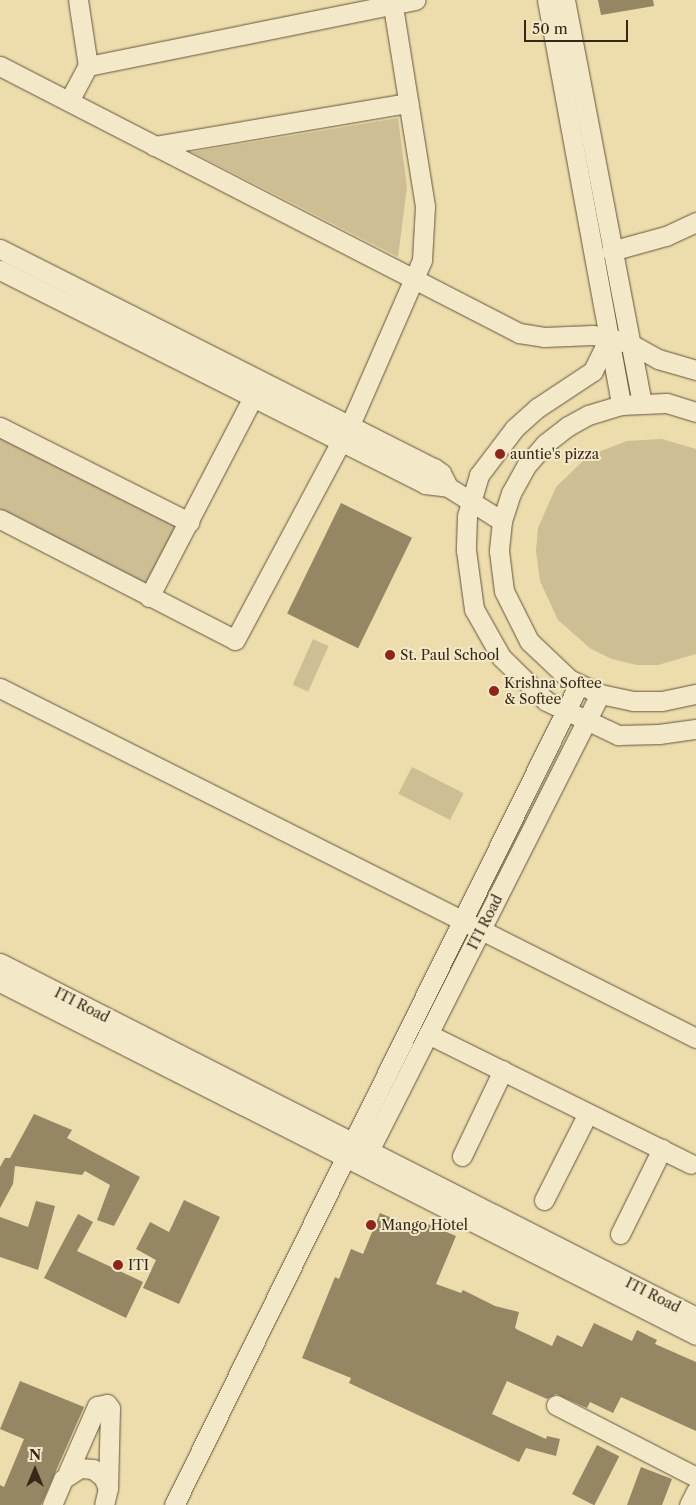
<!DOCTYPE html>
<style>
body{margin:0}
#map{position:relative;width:696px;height:1505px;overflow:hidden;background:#edddac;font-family:"Libre Caslon Text",serif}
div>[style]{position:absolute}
.green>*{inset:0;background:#cebe93;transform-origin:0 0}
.building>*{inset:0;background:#958664;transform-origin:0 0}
.roads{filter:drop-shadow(0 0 1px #64553c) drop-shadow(0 0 1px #64553c)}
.minor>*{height:19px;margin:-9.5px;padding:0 9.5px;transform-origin:9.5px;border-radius:9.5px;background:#f3e9c9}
.dots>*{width:14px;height:14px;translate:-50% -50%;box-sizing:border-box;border:2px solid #f3e9c9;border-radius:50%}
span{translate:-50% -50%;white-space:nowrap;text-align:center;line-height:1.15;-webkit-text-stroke:4px #f3e9c9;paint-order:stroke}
.poi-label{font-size:14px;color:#362817}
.left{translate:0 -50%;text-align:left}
.street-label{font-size:14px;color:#362817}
.north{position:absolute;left:10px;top:1445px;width:50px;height:50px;-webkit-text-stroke:4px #f3e9c9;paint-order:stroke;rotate:0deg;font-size:14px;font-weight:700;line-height:20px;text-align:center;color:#362817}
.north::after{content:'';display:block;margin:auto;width:18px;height:22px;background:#362817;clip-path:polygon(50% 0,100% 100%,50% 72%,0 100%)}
.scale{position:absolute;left:524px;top:20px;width:104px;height:22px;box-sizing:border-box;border:2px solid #362817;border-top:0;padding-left:6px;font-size:15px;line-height:18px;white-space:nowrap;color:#362817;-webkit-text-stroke:4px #f3e9c9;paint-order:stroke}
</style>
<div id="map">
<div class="green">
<i style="clip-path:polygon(398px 118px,407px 187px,398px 257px,192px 152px)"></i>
<i style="clip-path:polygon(0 434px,181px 525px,150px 587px,0 512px)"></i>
<i style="clip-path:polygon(662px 439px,696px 449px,696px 654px,658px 665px,637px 665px,612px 659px,591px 649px,558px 620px,540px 581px,536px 551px,538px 528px,556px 487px,588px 456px,627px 441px)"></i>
<i style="left:313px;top:639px;width:17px;height:50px;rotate:24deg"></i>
<i style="left:412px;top:767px;width:58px;height:30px;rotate:27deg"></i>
</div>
<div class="building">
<i style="clip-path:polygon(598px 0,653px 0,654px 6px,601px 15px)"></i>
<i style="left:341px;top:503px;width:79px;height:123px;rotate:26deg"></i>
<i style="clip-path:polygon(34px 1114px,72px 1130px,67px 1138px,140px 1177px,114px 1226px,97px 1220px,110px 1185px,85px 1171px,82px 1175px,15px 1166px,13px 1184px,0 1208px,0 1167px,5px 1158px,10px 1158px)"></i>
<i style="clip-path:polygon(184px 1200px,220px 1217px,179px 1304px,143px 1288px,156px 1260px,136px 1249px,150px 1222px,169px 1232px)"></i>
<i style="clip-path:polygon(36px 1201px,55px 1206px,38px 1270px,0 1257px,0 1217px,28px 1227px)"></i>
<i style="clip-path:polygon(380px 1213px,418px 1229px,421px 1221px,456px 1236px,436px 1284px,461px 1293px,463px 1290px,495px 1306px,519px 1312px,515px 1328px,518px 1330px,552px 1346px,557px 1335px,582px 1347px,594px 1323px,632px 1341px,637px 1330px,657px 1340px,655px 1344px,696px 1362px,696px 1431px,621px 1397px,613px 1413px,590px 1402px,587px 1408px,556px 1394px,547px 1399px,507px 1381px,492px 1414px,546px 1439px,547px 1436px,560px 1439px,556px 1456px,526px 1448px,519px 1462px,349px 1383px,351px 1378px,302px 1358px,335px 1277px,339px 1279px,351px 1249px,363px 1254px)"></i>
<i style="clip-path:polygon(78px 1214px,93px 1222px,77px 1251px,143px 1282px,126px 1318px,44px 1278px)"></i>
<i style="clip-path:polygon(20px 1381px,84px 1407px,41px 1505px,0 1505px,0 1485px,4px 1487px,24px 1439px,0 1429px)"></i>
<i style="left:597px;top:1445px;width:25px;height:55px;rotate:27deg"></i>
<i style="clip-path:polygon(641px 1467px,672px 1479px,662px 1505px,627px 1505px)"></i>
</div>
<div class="roads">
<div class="minor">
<i style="left:78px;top:0;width:67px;rotate:81.4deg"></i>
<i style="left:547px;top:0;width:412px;rotate:79.6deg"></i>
<i style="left:565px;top:0;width:410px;rotate:79.2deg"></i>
<i style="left:0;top:66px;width:584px;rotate:27.22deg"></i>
<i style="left:519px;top:333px;width:25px;rotate:9deg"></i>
<i style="left:544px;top:337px;width:49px;rotate:-2.3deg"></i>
<i style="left:593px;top:335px;width:16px;rotate:11deg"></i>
<i style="left:609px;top:338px;width:23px;rotate:15deg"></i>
<i style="left:631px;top:344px;width:31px;rotate:29deg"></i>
<i style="left:658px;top:359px;width:40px;rotate:16deg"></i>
<i style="left:69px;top:101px;width:40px;rotate:-62deg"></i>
<i style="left:88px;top:66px;width:334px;rotate:-11.4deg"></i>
<i style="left:154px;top:146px;width:258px;rotate:-9.6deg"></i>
<i style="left:0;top:249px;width:486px;rotate:26.8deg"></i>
<i style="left:434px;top:468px;width:9px;rotate:36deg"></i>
<i style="left:441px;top:473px;width:16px;rotate:63deg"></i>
<i style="left:611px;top:251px;width:57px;rotate:-15.3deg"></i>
<i style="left:666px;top:236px;width:33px;rotate:-25deg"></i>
<i style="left:0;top:270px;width:476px;rotate:26.7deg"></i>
<i style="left:425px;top:484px;width:23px;rotate:7deg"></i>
<i style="left:448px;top:487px;width:64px;rotate:32.2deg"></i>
<i style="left:609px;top:338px;width:37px;rotate:116deg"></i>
<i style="left:593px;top:371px;width:67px;rotate:146.5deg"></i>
<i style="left:537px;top:408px;width:31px;rotate:138deg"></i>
<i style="left:514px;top:429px;width:58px;rotate:127.3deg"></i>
<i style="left:479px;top:475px;width:43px;rotate:106.3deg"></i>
<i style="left:467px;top:516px;width:34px;rotate:92deg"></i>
<i style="left:466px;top:550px;width:60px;rotate:82.3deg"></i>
<i style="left:474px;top:609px;width:55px;rotate:60.6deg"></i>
<i style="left:501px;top:657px;width:63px;rotate:44.4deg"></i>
<i style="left:546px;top:701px;width:80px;rotate:25.3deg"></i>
<i style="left:618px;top:735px;width:41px;rotate:-1.4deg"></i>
<i style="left:659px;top:734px;width:37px;rotate:-8deg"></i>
<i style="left:696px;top:412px;width:31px;rotate:-163deg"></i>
<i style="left:666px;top:403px;width:45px;rotate:177.5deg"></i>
<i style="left:621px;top:405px;width:34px;rotate:163deg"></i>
<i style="left:588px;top:415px;width:23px;rotate:151deg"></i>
<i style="left:568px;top:426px;width:29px;rotate:142deg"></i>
<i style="left:545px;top:444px;width:29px;rotate:131deg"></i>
<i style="left:526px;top:466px;width:31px;rotate:119deg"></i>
<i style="left:511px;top:493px;width:29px;rotate:108deg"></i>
<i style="left:502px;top:521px;width:30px;rotate:96deg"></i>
<i style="left:499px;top:551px;width:40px;rotate:82.9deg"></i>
<i style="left:504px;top:591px;width:56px;rotate:63.4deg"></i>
<i style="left:529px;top:641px;width:55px;rotate:43.5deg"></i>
<i style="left:569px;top:679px;width:34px;rotate:26deg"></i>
<i style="left:600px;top:694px;width:34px;rotate:12deg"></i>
<i style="left:633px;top:701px;width:29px"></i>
<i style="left:662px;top:701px;width:35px;rotate:-12deg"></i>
<i style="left:0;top:427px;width:212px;rotate:26.7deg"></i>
<i style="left:0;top:519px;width:264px;rotate:27.2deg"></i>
<i style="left:235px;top:640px;width:244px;rotate:-61.9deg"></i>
<i style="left:350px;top:425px;width:180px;rotate:-66.4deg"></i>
<i style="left:422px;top:260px;width:54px;rotate:-86.8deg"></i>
<i style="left:425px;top:206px;width:209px;rotate:-99.1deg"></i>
<i style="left:149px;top:597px;width:225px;rotate:-62.5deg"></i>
<i style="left:0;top:688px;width:779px;rotate:26.7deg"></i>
<i style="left:0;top:963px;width:781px;rotate:26.96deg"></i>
<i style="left:0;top:982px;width:780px;rotate:26.89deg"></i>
<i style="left:428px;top:1034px;width:293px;rotate:26.3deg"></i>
<i style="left:369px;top:1151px;width:512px;rotate:-63.18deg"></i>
<i style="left:462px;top:1156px;width:95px;rotate:-64.5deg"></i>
<i style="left:544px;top:1200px;width:97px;rotate:-63.2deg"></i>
<i style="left:620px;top:1234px;width:95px;rotate:-63.7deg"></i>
<i style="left:556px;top:1405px;width:157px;rotate:27.2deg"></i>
<i style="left:68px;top:1472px;width:72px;rotate:-66.3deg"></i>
<i style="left:97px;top:1406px;width:10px;rotate:-11deg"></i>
<i style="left:107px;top:1404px;width:5px;rotate:53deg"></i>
<i style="left:110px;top:1408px;width:80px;rotate:91.4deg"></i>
<i style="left:52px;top:1505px;width:28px;rotate:-67deg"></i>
<i style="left:63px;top:1479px;width:20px;rotate:-33deg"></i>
<i style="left:80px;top:1468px;width:13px;rotate:4deg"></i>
<i style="left:93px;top:1469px;width:13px;rotate:39deg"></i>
<i style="left:103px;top:1477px;width:12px;rotate:66deg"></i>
<i style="left:108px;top:1488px;width:17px;rotate:103deg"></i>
<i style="left:174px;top:1505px;width:915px;rotate:-63.74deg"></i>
<i style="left:689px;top:1505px;width:16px;rotate:-63deg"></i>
</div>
</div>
<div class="dots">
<i style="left:500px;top:454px;background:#8f2418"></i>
<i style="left:390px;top:655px;background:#8f2418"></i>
<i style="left:494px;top:691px;background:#8f2418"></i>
<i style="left:371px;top:1225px;background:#8f2418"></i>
<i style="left:118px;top:1265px;background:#8f2418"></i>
</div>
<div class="poi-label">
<span class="left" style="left:510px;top:454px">auntie's pizza</span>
<span class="left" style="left:400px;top:655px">St. Paul School</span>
<span class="left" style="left:504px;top:691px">Krishna Softee<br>&amp; Softee</span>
<span class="left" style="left:381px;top:1225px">Mango Hotel</span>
<span class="left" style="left:128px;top:1265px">ITI</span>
</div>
<div class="street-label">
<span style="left:485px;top:922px;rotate:-63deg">ITI Road</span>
<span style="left:82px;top:1005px;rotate:27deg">ITI Road</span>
<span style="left:653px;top:1295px;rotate:27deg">ITI Road</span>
</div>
<div class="north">N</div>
<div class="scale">50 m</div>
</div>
